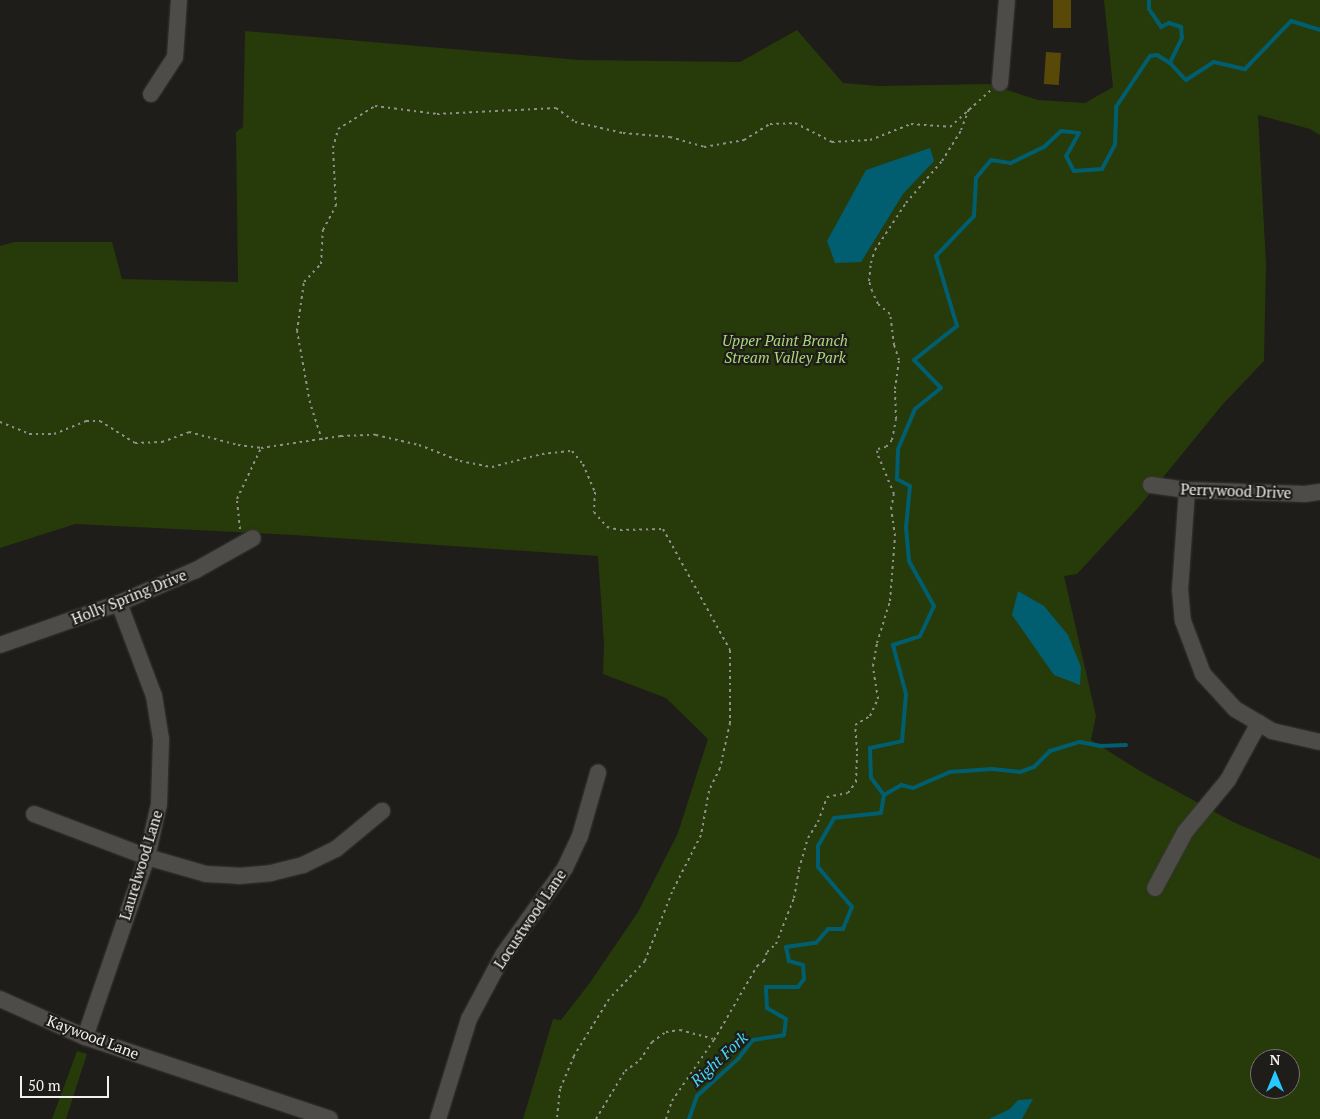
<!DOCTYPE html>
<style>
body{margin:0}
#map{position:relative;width:1320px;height:1119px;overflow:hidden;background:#1e1d19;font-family:"PT Serif",serif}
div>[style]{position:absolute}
.green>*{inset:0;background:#273a09}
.water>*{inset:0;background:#005e70}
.stream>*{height:4px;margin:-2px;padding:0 2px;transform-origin:2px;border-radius:2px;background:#005e70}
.building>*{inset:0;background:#594908;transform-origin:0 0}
.path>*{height:2px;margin-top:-1px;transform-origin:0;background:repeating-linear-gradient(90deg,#91908d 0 2.5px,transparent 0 6.5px)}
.roads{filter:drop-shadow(0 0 1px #373634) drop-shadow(0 0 1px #373634)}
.minor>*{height:16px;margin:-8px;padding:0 8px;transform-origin:8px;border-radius:8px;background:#4d4c48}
span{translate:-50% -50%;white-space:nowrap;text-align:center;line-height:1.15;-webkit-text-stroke:4.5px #1e1d19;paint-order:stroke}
.park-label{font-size:15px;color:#add87a;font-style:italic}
.street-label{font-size:15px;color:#f2f1ef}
.water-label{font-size:16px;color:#47d9fc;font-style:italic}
.north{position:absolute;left:1250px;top:1049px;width:50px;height:50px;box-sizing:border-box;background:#1e1d19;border:1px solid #73726f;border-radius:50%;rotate:0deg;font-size:14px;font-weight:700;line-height:20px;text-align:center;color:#f2f1ef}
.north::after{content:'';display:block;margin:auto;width:18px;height:22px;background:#27c8ff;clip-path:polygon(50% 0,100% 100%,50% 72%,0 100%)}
.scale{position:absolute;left:20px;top:1076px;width:89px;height:22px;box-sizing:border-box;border:2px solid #f2f1ef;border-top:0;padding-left:6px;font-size:15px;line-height:18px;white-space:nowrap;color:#f2f1ef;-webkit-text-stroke:4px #1e1d19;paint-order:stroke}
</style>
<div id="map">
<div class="green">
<i style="clip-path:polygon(evenodd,1104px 0,1320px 0,1320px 135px,1310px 129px,1258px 115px,1266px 263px,1264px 361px,1223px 404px,1138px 508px,1077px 574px,1064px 576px,1096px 716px,1091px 740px,1140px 771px,1233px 822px,1320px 859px,1320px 1119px,523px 1119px,553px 1019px,561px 1020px,589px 984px,638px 912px,678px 833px,708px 739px,666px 698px,603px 674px,604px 643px,598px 556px,294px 535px,75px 524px,0 548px,0 246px,14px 242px,112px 242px,122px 279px,238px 282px,236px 132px,243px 127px,245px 31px,579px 60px,740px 62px,797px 30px,843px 83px,878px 86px,988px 84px,1038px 100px,1085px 103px,1113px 87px,1104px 0,1260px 1059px,1290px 1059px,1290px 1089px,1260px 1089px,1260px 1059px)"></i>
<i style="clip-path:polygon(77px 1051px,87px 1054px,66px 1119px,52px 1119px)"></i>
</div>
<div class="water">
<i style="clip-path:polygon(930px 148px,934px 161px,903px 194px,861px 262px,835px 263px,827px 241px,866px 170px)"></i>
<i style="clip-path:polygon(1018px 591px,1044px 606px,1068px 635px,1081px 667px,1080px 685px,1054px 675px,1012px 615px)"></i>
<i style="clip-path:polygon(1033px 1099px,1022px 1119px,989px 1119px,1010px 1109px,1018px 1100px)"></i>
</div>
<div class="stream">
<i style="left:1149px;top:0;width:9px;rotate:90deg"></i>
<i style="left:1149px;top:9px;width:22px;rotate:56deg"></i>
<i style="left:1161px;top:27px;width:9px;rotate:-27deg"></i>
<i style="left:1169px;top:23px;width:13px;rotate:18deg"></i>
<i style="left:1181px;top:27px;width:11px;rotate:85deg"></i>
<i style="left:1182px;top:38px;width:28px;rotate:116deg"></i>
<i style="left:884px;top:795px;width:20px;rotate:-30deg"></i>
<i style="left:901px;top:785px;width:12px;rotate:14deg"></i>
<i style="left:913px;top:788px;width:40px;rotate:-23.4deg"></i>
<i style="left:950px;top:772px;width:42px;rotate:-4.1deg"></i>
<i style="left:992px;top:769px;width:28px;rotate:6deg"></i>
<i style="left:1020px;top:772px;width:15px;rotate:-20deg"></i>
<i style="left:1034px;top:767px;width:23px;rotate:-45deg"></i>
<i style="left:1050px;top:751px;width:31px;rotate:-17deg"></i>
<i style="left:1080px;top:742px;width:20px;rotate:11deg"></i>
<i style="left:1100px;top:746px;width:26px;rotate:-2deg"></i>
<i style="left:689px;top:1119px;width:24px;rotate:-71deg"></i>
<i style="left:697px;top:1096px;width:55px;rotate:-42.1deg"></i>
<i style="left:738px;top:1059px;width:24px;rotate:-52deg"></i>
<i style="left:753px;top:1040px;width:31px;rotate:-9deg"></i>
<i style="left:784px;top:1035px;width:16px;rotate:-83deg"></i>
<i style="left:786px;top:1019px;width:22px;rotate:-150deg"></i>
<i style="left:767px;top:1008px;width:21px;rotate:-93deg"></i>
<i style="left:766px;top:987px;width:32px"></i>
<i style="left:798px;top:987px;width:10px;rotate:-53deg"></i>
<i style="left:804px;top:979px;width:14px;rotate:-94deg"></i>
<i style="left:803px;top:965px;width:15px;rotate:-164deg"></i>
<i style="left:789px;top:961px;width:14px;rotate:-102deg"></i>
<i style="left:786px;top:947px;width:30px;rotate:-8deg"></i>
<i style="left:816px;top:943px;width:18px;rotate:-49deg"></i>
<i style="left:828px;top:929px;width:15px"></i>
<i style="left:843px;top:929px;width:24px;rotate:-68deg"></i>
<i style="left:852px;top:907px;width:52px;rotate:-130.4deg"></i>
<i style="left:818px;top:867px;width:21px;rotate:-90deg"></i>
<i style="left:818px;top:846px;width:32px;rotate:-60deg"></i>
<i style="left:834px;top:818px;width:47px;rotate:-6.1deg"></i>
<i style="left:881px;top:813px;width:18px;rotate:-81deg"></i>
<i style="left:884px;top:795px;width:21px;rotate:-127deg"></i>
<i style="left:871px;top:778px;width:30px;rotate:-92deg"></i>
<i style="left:870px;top:748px;width:33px;rotate:-12deg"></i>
<i style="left:902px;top:741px;width:47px;rotate:-85.1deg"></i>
<i style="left:906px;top:694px;width:51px;rotate:-104.9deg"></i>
<i style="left:893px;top:645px;width:28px;rotate:-18deg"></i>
<i style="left:920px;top:636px;width:33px;rotate:-65deg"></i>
<i style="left:934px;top:606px;width:51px;rotate:-119.1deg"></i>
<i style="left:909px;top:561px;width:33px;rotate:-95deg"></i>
<i style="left:906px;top:528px;width:42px;rotate:-84.6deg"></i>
<i style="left:910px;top:486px;width:15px;rotate:-152deg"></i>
<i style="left:897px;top:479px;width:30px;rotate:-88deg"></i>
<i style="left:898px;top:449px;width:43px;rotate:-67deg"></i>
<i style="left:915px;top:409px;width:33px;rotate:-39deg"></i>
<i style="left:941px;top:388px;width:39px;rotate:-134deg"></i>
<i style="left:914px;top:360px;width:55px;rotate:-38.3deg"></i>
<i style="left:957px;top:326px;width:73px;rotate:-106.7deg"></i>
<i style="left:936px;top:256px;width:55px;rotate:-46.5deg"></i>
<i style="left:974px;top:216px;width:38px;rotate:-87deg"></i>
<i style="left:976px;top:178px;width:23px;rotate:-50deg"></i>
<i style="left:991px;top:160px;width:20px;rotate:9deg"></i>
<i style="left:1011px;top:163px;width:37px;rotate:-26deg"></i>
<i style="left:1044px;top:147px;width:23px;rotate:-43deg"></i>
<i style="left:1061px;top:131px;width:18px;rotate:6deg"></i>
<i style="left:1079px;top:133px;width:26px;rotate:119deg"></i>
<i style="left:1066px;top:156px;width:17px;rotate:62deg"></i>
<i style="left:1074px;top:171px;width:28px;rotate:-4deg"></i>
<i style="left:1102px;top:169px;width:27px;rotate:-62deg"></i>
<i style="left:1115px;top:145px;width:38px;rotate:-88deg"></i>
<i style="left:1116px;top:107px;width:61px;rotate:-56.3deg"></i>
<i style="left:1150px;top:56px;width:7px;rotate:-8deg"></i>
<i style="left:1157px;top:55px;width:15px;rotate:32deg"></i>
<i style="left:1170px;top:63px;width:23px;rotate:47deg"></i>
<i style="left:1186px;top:80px;width:33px;rotate:-33deg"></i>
<i style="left:1214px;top:62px;width:32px;rotate:13deg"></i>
<i style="left:1245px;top:69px;width:66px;rotate:-46.2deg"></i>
<i style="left:1291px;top:21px;width:30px;rotate:17deg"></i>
</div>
<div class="building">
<i style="left:1053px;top:0;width:18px;height:28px"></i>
<i style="left:1046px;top:52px;width:15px;height:32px;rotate:4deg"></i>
</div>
<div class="path">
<i style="left:0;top:422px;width:31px;rotate:22deg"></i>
<i style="left:29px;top:434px;width:25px"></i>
<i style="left:54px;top:434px;width:35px;rotate:-22deg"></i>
<i style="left:86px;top:421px;width:14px"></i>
<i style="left:100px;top:421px;width:41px;rotate:32.2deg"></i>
<i style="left:135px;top:443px;width:27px;rotate:-2deg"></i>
<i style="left:162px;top:442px;width:29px;rotate:-20deg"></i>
<i style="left:189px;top:432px;width:51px;rotate:14.9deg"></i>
<i style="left:238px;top:445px;width:23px;rotate:7deg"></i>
<i style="left:261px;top:448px;width:81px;rotate:-8.5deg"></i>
<i style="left:341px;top:436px;width:35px;rotate:-2deg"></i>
<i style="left:376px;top:435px;width:44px;rotate:13.1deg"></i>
<i style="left:419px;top:445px;width:44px;rotate:21.3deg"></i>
<i style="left:460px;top:461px;width:33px;rotate:11deg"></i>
<i style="left:492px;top:467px;width:52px;rotate:-14.6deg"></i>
<i style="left:542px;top:454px;width:30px;rotate:-6deg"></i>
<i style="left:572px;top:451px;width:17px;rotate:50deg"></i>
<i style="left:583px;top:464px;width:30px;rotate:67deg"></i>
<i style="left:595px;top:492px;width:20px;rotate:93deg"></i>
<i style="left:594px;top:512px;width:20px;rotate:49deg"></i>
<i style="left:607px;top:527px;width:13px;rotate:13deg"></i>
<i style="left:620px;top:530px;width:43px;rotate:-1.3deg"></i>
<i style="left:663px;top:529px;width:138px;rotate:61deg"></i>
<i style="left:730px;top:650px;width:73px;rotate:90deg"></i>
<i style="left:730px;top:723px;width:46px;rotate:102.5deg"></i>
<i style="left:720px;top:768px;width:25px;rotate:116deg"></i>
<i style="left:709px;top:791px;width:45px;rotate:100.3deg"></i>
<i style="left:701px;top:835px;width:64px;rotate:117deg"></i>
<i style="left:672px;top:892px;width:74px;rotate:111.4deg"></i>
<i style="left:645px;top:961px;width:52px;rotate:133.5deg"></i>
<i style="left:609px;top:999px;width:67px;rotate:121.6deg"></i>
<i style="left:574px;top:1056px;width:36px;rotate:113deg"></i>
<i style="left:560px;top:1089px;width:30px;rotate:96deg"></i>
<i style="left:322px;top:440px;width:39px;rotate:-108deg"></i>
<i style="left:310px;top:403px;width:73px;rotate:-100.2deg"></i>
<i style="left:297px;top:331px;width:49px;rotate:-81.9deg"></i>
<i style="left:304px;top:282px;width:25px;rotate:-47deg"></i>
<i style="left:321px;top:264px;width:34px;rotate:-87deg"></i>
<i style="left:323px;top:230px;width:27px;rotate:-62deg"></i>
<i style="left:336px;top:206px;width:58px;rotate:-93deg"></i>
<i style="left:333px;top:148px;width:20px;rotate:-75deg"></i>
<i style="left:338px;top:129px;width:44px;rotate:-31.9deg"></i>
<i style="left:375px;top:106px;width:63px;rotate:7.4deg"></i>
<i style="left:437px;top:114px;width:119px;rotate:-2.9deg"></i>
<i style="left:556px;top:108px;width:24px;rotate:36deg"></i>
<i style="left:575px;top:122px;width:49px;rotate:12.9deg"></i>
<i style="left:623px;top:133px;width:47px;rotate:4.9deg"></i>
<i style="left:670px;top:137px;width:35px;rotate:16deg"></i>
<i style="left:704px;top:147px;width:41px;rotate:-9.9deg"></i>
<i style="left:744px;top:140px;width:31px;rotate:-32deg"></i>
<i style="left:770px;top:124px;width:25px;rotate:-2deg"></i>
<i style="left:795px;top:123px;width:42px;rotate:27.2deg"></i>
<i style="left:832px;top:142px;width:38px;rotate:-3deg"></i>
<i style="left:870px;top:140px;width:44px;rotate:-21.3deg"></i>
<i style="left:911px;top:124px;width:39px;rotate:4deg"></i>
<i style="left:950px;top:127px;width:54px;rotate:-42deg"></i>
<i style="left:240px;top:529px;width:30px;rotate:-96deg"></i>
<i style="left:237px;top:499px;width:56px;rotate:-64.8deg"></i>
<i style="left:596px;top:1119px;width:56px;rotate:-58.9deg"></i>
<i style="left:625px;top:1071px;width:19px;rotate:-36deg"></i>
<i style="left:640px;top:1060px;width:22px;rotate:-56deg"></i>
<i style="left:652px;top:1042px;width:17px;rotate:-36deg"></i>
<i style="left:666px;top:1032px;width:14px;rotate:-8deg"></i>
<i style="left:680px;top:1030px;width:34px;rotate:15deg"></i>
<i style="left:666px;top:1119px;width:19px;rotate:-72deg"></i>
<i style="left:672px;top:1101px;width:74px;rotate:-55.5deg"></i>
<i style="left:714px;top:1040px;width:86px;rotate:-59.8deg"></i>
<i style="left:757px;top:966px;width:9px;rotate:-36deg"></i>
<i style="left:764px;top:961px;width:9px;rotate:-72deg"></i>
<i style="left:767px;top:952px;width:12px;rotate:-42deg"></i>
<i style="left:776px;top:944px;width:49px;rotate:-68.6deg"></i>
<i style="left:794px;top:898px;width:29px;rotate:-80deg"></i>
<i style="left:799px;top:869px;width:32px;rotate:-74deg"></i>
<i style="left:808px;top:838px;width:19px;rotate:-58deg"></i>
<i style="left:818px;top:822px;width:27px;rotate:-70deg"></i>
<i style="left:827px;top:797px;width:21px;rotate:-11deg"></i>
<i style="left:848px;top:793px;width:14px;rotate:-54deg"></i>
<i style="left:856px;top:782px;width:31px;rotate:-88deg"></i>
<i style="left:857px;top:751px;width:26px;rotate:-94deg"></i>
<i style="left:855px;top:725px;width:17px;rotate:-31deg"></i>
<i style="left:870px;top:716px;width:19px;rotate:-65deg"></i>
<i style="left:878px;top:699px;width:33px;rotate:-99deg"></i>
<i style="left:873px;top:666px;width:23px;rotate:-80deg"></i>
<i style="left:877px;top:643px;width:44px;rotate:-72.8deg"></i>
<i style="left:890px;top:601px;width:65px;rotate:-85.6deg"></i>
<i style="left:895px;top:536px;width:27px;rotate:-98deg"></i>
<i style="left:891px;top:509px;width:15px;rotate:-79deg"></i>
<i style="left:894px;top:494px;width:44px;rotate:-112.5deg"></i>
<i style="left:877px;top:453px;width:4px;rotate:-76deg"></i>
<i style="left:878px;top:449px;width:8px;rotate:-14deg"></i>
<i style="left:886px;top:447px;width:9px;rotate:-49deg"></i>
<i style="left:892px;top:440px;width:21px;rotate:-79deg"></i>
<i style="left:896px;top:419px;width:30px;rotate:-92deg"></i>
<i style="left:895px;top:389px;width:29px;rotate:-82deg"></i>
<i style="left:899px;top:360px;width:16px;rotate:-108deg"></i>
<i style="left:894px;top:345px;width:31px;rotate:-97deg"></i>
<i style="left:890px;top:314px;width:16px;rotate:-140deg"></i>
<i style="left:878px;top:304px;width:14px;rotate:-115deg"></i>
<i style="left:872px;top:291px;width:10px;rotate:-107deg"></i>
<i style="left:869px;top:281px;width:18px;rotate:-84deg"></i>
<i style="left:871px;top:263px;width:14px;rotate:-73deg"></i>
<i style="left:875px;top:250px;width:56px;rotate:-56.6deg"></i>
<i style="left:906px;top:203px;width:55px;rotate:-49.4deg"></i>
<i style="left:942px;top:161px;width:36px;rotate:-58deg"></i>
<i style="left:961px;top:130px;width:25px;rotate:-69deg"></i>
</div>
<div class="roads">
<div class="minor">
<i style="left:1000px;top:83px;width:83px;rotate:-85.2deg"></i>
<i style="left:151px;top:94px;width:44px;rotate:-57deg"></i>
<i style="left:175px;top:57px;width:57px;rotate:-86deg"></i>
<i style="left:1151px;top:485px;width:36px;rotate:8deg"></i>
<i style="left:1187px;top:490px;width:118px;rotate:1.9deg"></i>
<i style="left:1305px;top:494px;width:15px;rotate:-8deg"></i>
<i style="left:1187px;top:490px;width:99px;rotate:94deg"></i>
<i style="left:1180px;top:589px;width:32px;rotate:85deg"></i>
<i style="left:1183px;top:621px;width:57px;rotate:69.3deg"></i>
<i style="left:1203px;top:674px;width:47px;rotate:47.6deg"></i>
<i style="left:1235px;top:709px;width:43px;rotate:30.7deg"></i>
<i style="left:1272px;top:731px;width:49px;rotate:12.9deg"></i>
<i style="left:0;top:645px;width:126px;rotate:-19.4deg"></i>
<i style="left:119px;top:603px;width:84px;rotate:-23.2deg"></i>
<i style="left:196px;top:570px;width:65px;rotate:-29.3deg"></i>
<i style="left:34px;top:814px;width:121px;rotate:20.8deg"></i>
<i style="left:147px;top:857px;width:61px;rotate:16.1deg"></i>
<i style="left:206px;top:874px;width:33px;rotate:3deg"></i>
<i style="left:239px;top:876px;width:32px;rotate:-5deg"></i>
<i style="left:271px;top:873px;width:33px;rotate:-14deg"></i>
<i style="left:303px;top:865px;width:37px;rotate:-26deg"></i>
<i style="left:336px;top:849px;width:60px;rotate:-39.6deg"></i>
<i style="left:1155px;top:888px;width:64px;rotate:-61.8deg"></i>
<i style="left:1185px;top:832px;width:67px;rotate:-50.4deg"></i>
<i style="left:1228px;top:780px;width:65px;rotate:-61.5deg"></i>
<i style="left:0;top:999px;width:93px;rotate:24.1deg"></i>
<i style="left:85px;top:1037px;width:258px;rotate:18.5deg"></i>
<i style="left:85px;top:1037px;width:190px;rotate:-71deg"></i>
<i style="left:147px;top:857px;width:54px;rotate:-77.2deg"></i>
<i style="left:159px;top:804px;width:65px;rotate:-88.2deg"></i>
<i style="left:161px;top:739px;width:44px;rotate:-99.2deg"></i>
<i style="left:154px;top:696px;width:99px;rotate:-110.6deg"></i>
<i style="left:438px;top:1119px;width:105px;rotate:-72.8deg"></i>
<i style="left:469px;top:1019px;width:72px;rotate:-62deg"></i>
<i style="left:503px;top:955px;width:107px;rotate:-54.5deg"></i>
<i style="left:565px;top:868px;width:35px;rotate:-65deg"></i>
<i style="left:580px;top:836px;width:66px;rotate:-74.1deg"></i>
</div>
</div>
<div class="park-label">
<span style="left:785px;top:349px">Upper Paint Branch<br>Stream Valley Park</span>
</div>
<div class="street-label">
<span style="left:1236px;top:491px;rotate:2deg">Perrywood Drive</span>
<span style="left:129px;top:597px;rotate:-22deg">Holly Spring Drive</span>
<span style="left:141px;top:865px;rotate:-73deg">Laurelwood Lane</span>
<span style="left:530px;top:919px;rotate:-56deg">Locustwood Lane</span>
<span style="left:93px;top:1037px;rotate:21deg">Kaywood Lane</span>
</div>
<div class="water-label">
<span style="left:719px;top:1059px;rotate:-43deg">Right Fork</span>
</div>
<div class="north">N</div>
<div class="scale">50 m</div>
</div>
